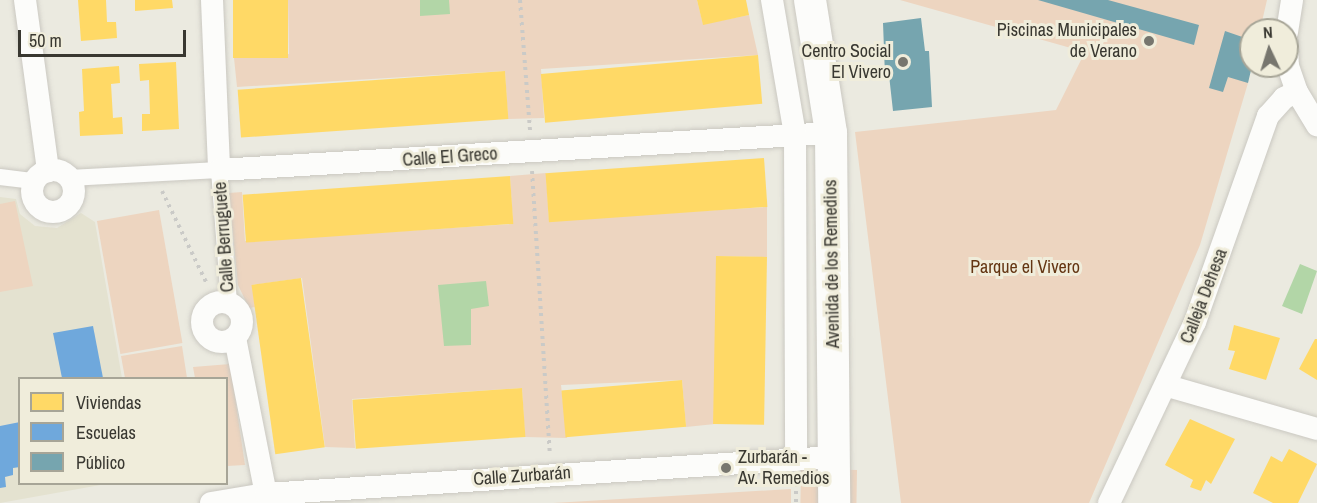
<!DOCTYPE html>
<meta charset="utf-8">
<style>
body{margin:0}
#map{position:relative;width:1317px;height:503px;overflow:hidden;background:#ebeae0;font-family:"Archivo Narrow",sans-serif}
div>[style]{position:absolute}
.built>*{inset:0;background:#e4e2d0}
.green>*{inset:0;background:#edd5c0;transform-origin:0 0}
.water>*{inset:0;background:#b2d6a7}
.homes>*{inset:0;background:#ffd966;transform-origin:0 0}
.schools>*{inset:0;background:#6fa8dc}
.public>*{inset:0;background:#76a5af}
.path>*{height:4px;margin-top:-2px;transform-origin:0;background:repeating-linear-gradient(90deg,#cacac7 0 3px,transparent 0 7.5px)}
.roads{filter:drop-shadow(0 0 2px #cac8c1) drop-shadow(0 0 2px #cac8c1)}
.pedestrian>*{height:16px;margin:-8px;padding:0 8px;transform-origin:8px;border-radius:8px;background:#fcfcfa}
.minor>*{height:22px;margin:-11px;padding:0 11px;transform-origin:11px;border-radius:11px;background:#fcfcfa}
.minor>.ring{margin:-11px;padding:0;box-sizing:content-box;background:none;border:22px solid #fcfcfa;border-radius:50%}
.secondary>*{height:32px;margin:-16px;padding:0 16px;transform-origin:16px;border-radius:16px;background:#fcfcfa}
.dots>*{width:16px;height:16px;translate:-50% -50%;box-sizing:border-box;border:3px solid #f0eddb;border-radius:50%}
span{translate:-50% -50%;white-space:nowrap;text-align:center;line-height:1.15;-webkit-text-stroke:6px #f0eddb;paint-order:stroke}
.poi-label{font-size:18px;color:#393831}
.right{translate:-100% -50%;text-align:right}
.left{translate:0 -50%;text-align:left}
.street-label{font-size:18px;color:#393831}
.park-label{font-size:18px;color:#643613}
.legend{position:absolute;left:18px;top:377px;width:210px;height:108px;box-sizing:border-box;background:#f0eddb;border:2px solid #a7a597;margin:0;padding:8px 10px;list-style:none;font-size:18px;color:#393831}
.legend li{display:flex;align-items:center;gap:12px;height:30px}
.legend b{width:30px;border:2px solid #a7a597}
.north{position:absolute;left:1239px;top:18px;width:60px;height:60px;box-sizing:border-box;background:#f0eddb;border:2px solid #a7a597;border-radius:50%;rotate:356deg;font-size:16px;font-weight:700;line-height:24px;text-align:center;color:#393831}
.north::after{content:'';display:block;margin:auto;width:21px;height:27px;background:#77766e;clip-path:polygon(50% 0,100% 100%,50% 72%,0 100%)}
.scale{position:absolute;left:18px;top:30px;width:168px;height:27px;box-sizing:border-box;border:3px solid #393831;border-top:0;padding-left:8px;font-size:18px;line-height:21px;white-space:nowrap;color:#393831;-webkit-text-stroke:4px #f0eddb;paint-order:stroke}
</style>
<div id="map">
<div class="built">
<i style="clip-path:polygon(0 197px,16px 199px,20px 214px,35px 226px,57px 228px,81px 213px,95px 222px,122px 378px,20px 378px,20px 484px,106px 484px,0 503px)"></i>
</div>
<div class="green">
<i style="clip-path:polygon(288px 0,697px 0,703px 24px,749px 15px,758px 55px,541px 69px,544px 118px,508px 119px,505px 71px,237px 87px,234px 58px,289px 54px)"></i>
<i style="clip-path:polygon(900px 0,1267px 0,1260px 30px,1251px 30px,1248px 83px,1200px 245px,1089px 503px,901px 503px,855px 132px,1056px 110px,1085px 52px)"></i>
<i style="clip-path:polygon(546px 173px,549px 220px,767px 207px,767px 257px,717px 256px,715px 424px,686px 427px,682px 380px,561px 385px,567px 438px,525px 437px,522px 388px,352px 399px,355px 448px,325px 447px,302px 278px,252px 285px,255px 307px,249px 308px,238px 285px,229px 193px,242px 192px,245px 241px,513px 224px,510px 176px)"></i>
<i style="clip-path:polygon(15px 201px,33px 286px,0 292px,0 204px)"></i>
<i style="left:159px;top:210px;width:135px;height:63px;rotate:80deg"></i>
<i style="clip-path:polygon(182px 346px,187px 378px,125px 378px,121px 356px)"></i>
<i style="clip-path:polygon(230px 364px,245px 465px,227px 466px,226px 378px,195px 378px,193px 367px)"></i>
<i style="left:801px;top:469px;width:56px;height:34px;rotate:1deg"></i>
<i style="clip-path:polygon(791px 489px,791px 503px,553px 503px)"></i>
</div>
<div class="water">
<i style="clip-path:polygon(420px 0,449px 0,450px 14px,420px 16px)"></i>
<i style="clip-path:polygon(1300px 264px,1317px 271px,1302px 314px,1282px 306px)"></i>
<i style="clip-path:polygon(486px 281px,489px 306px,471px 309px,471px 345px,444px 346px,438px 285px)"></i>
</div>
<div class="homes">
<i style="clip-path:polygon(78px 0,106px 0,107px 22px,116px 22px,117px 38px,81px 41px)"></i>
<i style="clip-path:polygon(135px 0,172px 0,173px 8px,135px 11px)"></i>
<i style="left:233px;top:0;width:55px;height:58px"></i>
<i style="clip-path:polygon(697px 0,746px 0,749px 15px,703px 25px)"></i>
<i style="left:758px;top:55px;width:49px;height:218px;rotate:85deg"></i>
<i style="clip-path:polygon(176px 62px,179px 129px,142px 131px,142px 114px,150px 114px,149px 80px,140px 81px,139px 64px)"></i>
<i style="clip-path:polygon(119px 66px,120px 83px,111px 84px,113px 118px,122px 117px,123px 134px,80px 136px,79px 112px,84px 111px,82px 69px)"></i>
<i style="left:505px;top:71px;width:48px;height:268px;rotate:86deg"></i>
<i style="left:764px;top:158px;width:49px;height:219px;rotate:86deg"></i>
<i style="left:510px;top:176px;width:48px;height:268px;rotate:86deg"></i>
<i style="left:716px;top:256px;width:51px;height:168px;rotate:1deg"></i>
<i style="left:301px;top:278px;width:171px;height:50px;rotate:82deg"></i>
<i style="clip-path:polygon(1234px 325px,1280px 338px,1266px 380px,1229px 369px,1235px 351px,1228px 350px)"></i>
<i style="clip-path:polygon(1315px 339px,1317px 339px,1317px 380px,1299px 369px)"></i>
<i style="left:682px;top:380px;width:47px;height:121px;rotate:85deg"></i>
<i style="left:522px;top:388px;width:49px;height:170px;rotate:86deg"></i>
<i style="clip-path:polygon(1190px 419px,1235px 439px,1211px 484px,1206px 480px,1201px 491px,1190px 487px,1193px 480px,1165px 465px)"></i>
<i style="clip-path:polygon(1289px 449px,1317px 464px,1298px 503px,1273px 503px,1253px 493px,1271px 456px,1282px 462px)"></i>
</div>
<div class="schools">
<i style="clip-path:polygon(93px 326px,103px 378px,62px 378px,53px 333px)"></i>
<i style="clip-path:polygon(20px 422px,20px 467px,13px 468px,13px 475px,5px 477px,6px 487px,0 488px,0 426px)"></i>
</div>
<div class="public">
<i style="clip-path:polygon(1038px 0,1108px 0,1199px 25px,1194px 45px)"></i>
<i style="clip-path:polygon(921px 18px,925px 51px,929px 51px,932px 107px,893px 111px,889px 75px,885px 76px,883px 23px)"></i>
<i style="clip-path:polygon(1225px 31px,1251px 40px,1252px 66px,1248px 83px,1228px 77px,1223px 92px,1209px 88px)"></i>
</div>
<div class="path">
<i style="left:520px;top:0;width:131px;rotate:85.6deg"></i>
<i style="left:532px;top:171px;width:284px;rotate:86.4deg"></i>
<i style="left:162px;top:191px;width:103px;rotate:64.2deg"></i>
<i style="left:792px;top:484px;width:4px"></i>
<i style="left:796px;top:484px;width:19px;rotate:90deg"></i>
</div>
<div class="roads">
<div class="pedestrian">
<i style="left:0;top:177px;width:34px;rotate:7deg"></i>
<i style="left:69px;top:178px;width:150px;rotate:-3.1deg"></i>
<i style="left:219px;top:170px;width:133px;rotate:85.7deg"></i>
</div>
<div class="minor">
<i style="left:25px;top:0;width:173px;rotate:82.3deg"></i>
<i style="left:212px;top:0;width:170px;rotate:87.6deg"></i>
<i style="left:219px;top:170px;width:613px;rotate:-3.46deg"></i>
<i style="left:772px;top:0;width:137px;rotate:80.3deg"></i>
<i style="left:795px;top:135px;width:325px;rotate:89.8deg"></i>
<i style="left:1287px;top:32px;width:32px;rotate:-81deg"></i>
<i style="left:1287px;top:42px;width:24px;rotate:88deg"></i>
<i style="left:1288px;top:66px;width:28px;rotate:71deg"></i>
<i style="left:1297px;top:92px;width:39px;rotate:59deg"></i>
<i class="ring" style="left:32px;top:170px;width:20px;height:20px"></i>
<i class="ring" style="left:202px;top:302px;width:18px;height:18px"></i>
<i style="left:235px;top:338px;width:159px;rotate:78.8deg"></i>
<i style="left:1168px;top:386px;width:155px;rotate:16.1deg"></i>
<i style="left:211px;top:503px;width:56px;rotate:-9.3deg"></i>
<i style="left:266px;top:494px;width:569px;rotate:-3.73deg"></i>
<i style="left:1109px;top:503px;width:200px;rotate:-64.6deg"></i>
<i style="left:1195px;top:322px;width:219px;rotate:-70.5deg"></i>
<i style="left:1268px;top:116px;width:24px;rotate:-48deg"></i>
<i style="left:1284px;top:98px;width:14px;rotate:-25deg"></i>
</div>
<div class="secondary">
<i style="left:810px;top:0;width:135px;rotate:81deg"></i>
<i style="left:831px;top:133px;width:370px;rotate:89.5deg"></i>
</div>
</div>
<div class="dots">
<i style="left:1149px;top:41px;background:#77766e"></i>
<i style="left:903px;top:62px;background:#77766e"></i>
<i style="left:726px;top:468px;background:#77766e"></i>
</div>
<div class="poi-label">
<span class="right" style="left:1137px;top:41px">Piscinas Municipales<br>de Verano</span>
<span class="right" style="left:891px;top:62px">Centro Social<br>El Vivero</span>
<span class="left" style="left:738px;top:468px">Zurbarán -<br>Av. Remedios</span>
</div>
<div class="street-label">
<span style="left:450px;top:157px;rotate:-4deg">Calle El Greco</span>
<span style="left:224px;top:237px;rotate:-94deg">Calle Berruguete</span>
<span style="left:832px;top:264px;rotate:-91deg">Avenida de los Remedios</span>
<span style="left:1204px;top:296px;rotate:-69deg">Calleja Dehesa</span>
<span style="left:522px;top:476px;rotate:-4deg">Calle Zurbarán</span>
</div>
<div class="park-label">
<span style="left:1025px;top:267px">Parque el Vivero</span>
</div>
<ul class="legend">
<li><b style="height:16px;background:#ffd966"></b>Viviendas</li>
<li><b style="height:16px;background:#6fa8dc"></b>Escuelas</li>
<li><b style="height:16px;background:#76a5af"></b>Público</li>
</ul>
<div class="north">N</div>
<div class="scale">50 m</div>
</div>
